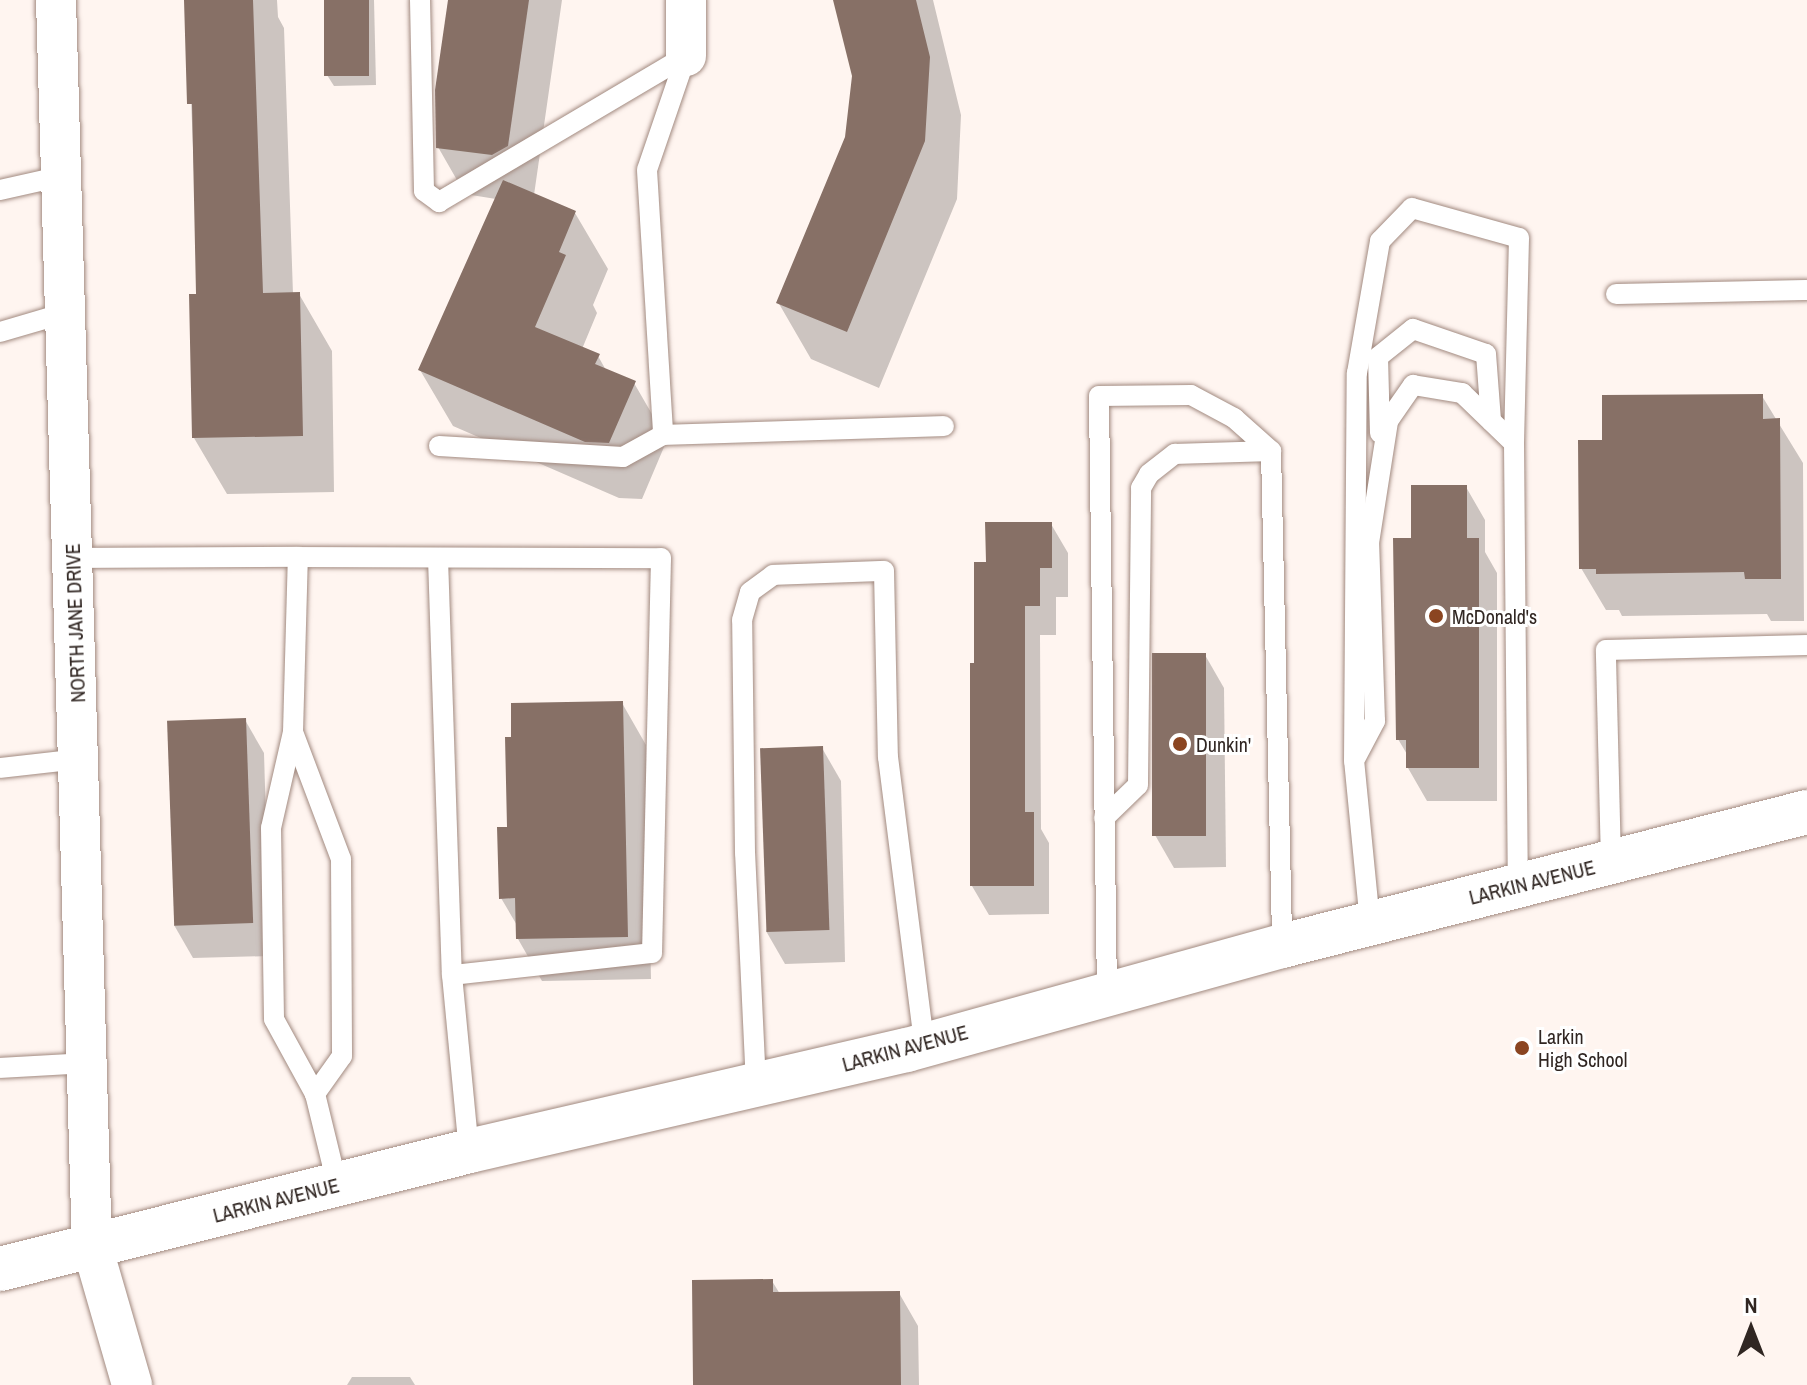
<!DOCTYPE html>
<style>
body{margin:0}
#map{position:relative;width:1807px;height:1385px;overflow:hidden;background:#fff5f0;font-family:"Archivo Narrow",sans-serif}
div>[style]{position:absolute}
.shadow>*{inset:0;background:#0003}
.building>*{inset:0;background:#877066;transform-origin:0 0}
.roads{filter:drop-shadow(0 0 2px #a28a80) drop-shadow(0 0 2px #a28a80)}
.service>*{height:20px;margin:-10px;padding:0 10px;transform-origin:10px;border-radius:10px;background:#fff}
.minor>*{height:40px;margin:-20px;padding:0 20px;transform-origin:20px;border-radius:20px;background:#fff}
.secondary>*{height:44px;margin:-22px;padding:0 22px;transform-origin:22px;border-radius:22px;background:#fff}
.dots>*{width:22px;height:22px;translate:-50% -50%;box-sizing:border-box;border:4px solid #fff;border-radius:50%}
span{translate:-50% -50%;white-space:nowrap;text-align:center;line-height:1.15;-webkit-text-stroke:6px #fff;paint-order:stroke}
.poi-label{font-size:20px;color:#302622}
.left{translate:0 -50%;text-align:left}
.street-label{font-size:20px;color:#302622}
.north{position:absolute;left:1711px;top:1289px;width:80px;height:80px;-webkit-text-stroke:6px #fff;paint-order:stroke;rotate:0deg;font-size:22px;font-weight:700;line-height:32px;text-align:center;color:#302622}
.north::after{content:'';display:block;margin:auto;width:28px;height:36px;background:#302622;clip-path:polygon(50% 0,100% 100%,50% 72%,0 100%)}
</style>
<div id="map">
<div class="shadow">
<i style="clip-path:polygon(187px 0,277px 0,278px 17px,284px 28px,293px 294px,299px 294px,332px 351px,334px 492px,227px 494px,194px 438px,199px 296px)"></i>
<i style="clip-path:polygon(326px 0,374px 0,376px 85px,334px 86px,327px 75px)"></i>
<i style="clip-path:polygon(450px 0,562px 0,534px 195px,575px 213px,608px 269px,593px 305px,597px 313px,582px 349px,598px 356px,607px 372px,634px 383px,667px 440px,642px 499px,619px 498px,453px 426px,420px 370px,496px 199px,465px 194px,438px 147px)"></i>
<i style="clip-path:polygon(835px 0,933px 0,961px 115px,957px 199px,879px 388px,811px 359px,778px 302px,847px 138px,854px 76px)"></i>
<i style="clip-path:polygon(1762px 396px,1803px 463px,1804px 621px,1771px 621px,1767px 614px,1622px 616px,1619px 610px,1606px 610px,1581px 568px,1604px 442px)"></i>
<i style="clip-path:polygon(1466px 487px,1485px 520px,1485px 552px,1497px 573px,1497px 801px,1427px 801px,1408px 768px,1408px 756px,1398px 739px,1395px 540px,1413px 540px)"></i>
<i style="clip-path:polygon(1051px 524px,1068px 553px,1068px 597px,1056px 597px,1056px 635px,1040px 635px,1041px 829px,1049px 843px,1049px 914px,989px 915px,972px 886px,976px 665px,988px 564px)"></i>
<i style="clip-path:polygon(1205px 655px,1224px 688px,1226px 867px,1174px 868px,1155px 835px)"></i>
<i style="clip-path:polygon(622px 703px,646px 745px,651px 979px,542px 981px,518px 939px,518px 927px,501px 898px,509px 829px)"></i>
<i style="clip-path:polygon(245px 720px,264px 753px,270px 956px,193px 958px,174px 925px)"></i>
<i style="clip-path:polygon(822px 748px,841px 781px,845px 962px,785px 964px,766px 931px)"></i>
<i style="clip-path:polygon(772px 1281px,780px 1294px,899px 1293px,918px 1326px,919px 1385px,695px 1385px)"></i>
<i style="clip-path:polygon(352px 1377px,410px 1377px,415px 1385px,347px 1385px)"></i>
</div>
<div class="building">
<i style="clip-path:polygon(184px 0,253px 0,263px 293px,300px 292px,303px 436px,192px 438px,189px 294px,196px 294px,192px 104px,187px 104px)"></i>
<i style="left:324px;top:0;width:45px;height:76px"></i>
<i style="clip-path:polygon(448px 0,529px 0,508px 146px,492px 155px,436px 148px,435px 90px)"></i>
<i style="clip-path:polygon(833px 0,916px 0,930px 57px,925px 141px,847px 332px,776px 303px,845px 137px,852px 76px)"></i>
<i style="clip-path:polygon(503px 180px,576px 211px,559px 252px,566px 255px,535px 327px,600px 354px,595px 364px,636px 381px,609px 443px,585px 442px,418px 370px)"></i>
<i style="clip-path:polygon(1763px 394px,1763px 419px,1780px 418px,1781px 579px,1745px 579px,1744px 572px,1596px 574px,1596px 569px,1579px 569px,1578px 440px,1602px 440px,1602px 395px)"></i>
<i style="clip-path:polygon(1411px 485px,1467px 485px,1467px 538px,1479px 538px,1479px 768px,1406px 768px,1406px 740px,1396px 740px,1393px 538px,1411px 538px)"></i>
<i style="clip-path:polygon(985px 522px,1052px 522px,1052px 568px,1040px 568px,1040px 606px,1025px 606px,1025px 812px,1034px 812px,1034px 886px,970px 886px,970px 663px,974px 663px,974px 562px,986px 562px)"></i>
<i style="left:1152px;top:653px;width:54px;height:183px"></i>
<i style="clip-path:polygon(623px 701px,628px 937px,516px 939px,515px 898px,499px 899px,497px 827px,507px 827px,505px 737px,511px 737px,511px 703px)"></i>
<i style="left:246px;top:718px;width:205px;height:79px;rotate:88deg"></i>
<i style="left:823px;top:746px;width:184px;height:63px;rotate:88deg"></i>
<i style="clip-path:polygon(773px 1279px,773px 1292px,900px 1291px,901px 1385px,693px 1385px,692px 1280px)"></i>
</div>
<div class="roads">
<div class="service">
<i style="left:420px;top:0;width:191px;rotate:88.8deg"></i>
<i style="left:424px;top:191px;width:19px;rotate:36deg"></i>
<i style="left:439px;top:202px;width:287px;rotate:-30.6deg"></i>
<i style="left:686px;top:56px;width:120px;rotate:108.9deg"></i>
<i style="left:647px;top:170px;width:265px;rotate:86.5deg"></i>
<i style="left:663px;top:435px;width:281px;rotate:-1.8deg"></i>
<i style="left:0;top:190px;width:64px;rotate:-12.7deg"></i>
<i style="left:1616px;top:294px;width:191px;rotate:-1.2deg"></i>
<i style="left:0;top:332px;width:68px;rotate:-16.3deg"></i>
<i style="left:1380px;top:433px;width:76px;rotate:-91.5deg"></i>
<i style="left:1378px;top:357px;width:45px;rotate:-38.7deg"></i>
<i style="left:1413px;top:329px;width:77px;rotate:18.9deg"></i>
<i style="left:1486px;top:354px;width:67px;rotate:85.7deg"></i>
<i style="left:439px;top:446px;width:184px;rotate:3.4deg"></i>
<i style="left:623px;top:457px;width:46px;rotate:-28.8deg"></i>
<i style="left:73px;top:558px;width:225px;rotate:-0.3deg"></i>
<i style="left:438px;top:558px;width:417px;rotate:88.1deg"></i>
<i style="left:293px;top:732px;width:136px;rotate:69.3deg"></i>
<i style="left:341px;top:859px;width:197px;rotate:89.7deg"></i>
<i style="left:342px;top:1056px;width:47px;rotate:125.4deg"></i>
<i style="left:1356px;top:757px;width:41px;rotate:-62.2deg"></i>
<i style="left:1375px;top:721px;width:178px;rotate:-91.9deg"></i>
<i style="left:1369px;top:543px;width:123px;rotate:-81.1deg"></i>
<i style="left:1388px;top:421px;width:44px;rotate:-55.2deg"></i>
<i style="left:1413px;top:385px;width:50px;rotate:9.3deg"></i>
<i style="left:1462px;top:393px;width:72px;rotate:43.9deg"></i>
<i style="left:0;top:768px;width:80px;rotate:-6.5deg"></i>
<i style="left:1104px;top:818px;width:47px;rotate:-44.1deg"></i>
<i style="left:1138px;top:785px;width:297px;rotate:-89.4deg"></i>
<i style="left:1141px;top:488px;width:16px;rotate:-60deg"></i>
<i style="left:1149px;top:474px;width:33px;rotate:-38deg"></i>
<i style="left:1175px;top:454px;width:96px;rotate:-1.8deg"></i>
<i style="left:1611px;top:862px;width:212px;rotate:-91.4deg"></i>
<i style="left:1606px;top:650px;width:201px;rotate:-1.4deg"></i>
<i style="left:1370px;top:923px;width:163px;rotate:-95.6deg"></i>
<i style="left:1354px;top:761px;width:388px;rotate:-89.6deg"></i>
<i style="left:1357px;top:373px;width:134px;rotate:-80.1deg"></i>
<i style="left:1380px;top:241px;width:46px;rotate:-45.9deg"></i>
<i style="left:1412px;top:208px;width:111px;rotate:15.7deg"></i>
<i style="left:1519px;top:238px;width:205px;rotate:91.4deg"></i>
<i style="left:1514px;top:443px;width:443px;rotate:89.5deg"></i>
<i style="left:1107px;top:995px;width:599px;rotate:-90.77deg"></i>
<i style="left:1099px;top:396px;width:92px;rotate:-0.6deg"></i>
<i style="left:1191px;top:395px;width:49px;rotate:28.1deg"></i>
<i style="left:1234px;top:418px;width:50px;rotate:41.7deg"></i>
<i style="left:1271px;top:451px;width:495px;rotate:88.7deg"></i>
<i style="left:0;top:1068px;width:87px;rotate:-3.3deg"></i>
<i style="left:756px;top:1085px;width:232px;rotate:-92.7deg"></i>
<i style="left:745px;top:853px;width:233px;rotate:-90.7deg"></i>
<i style="left:742px;top:620px;width:29px;rotate:-74deg"></i>
<i style="left:750px;top:592px;width:29px;rotate:-36deg"></i>
<i style="left:773px;top:575px;width:111px;rotate:-2.1deg"></i>
<i style="left:884px;top:571px;width:186px;rotate:88.8deg"></i>
<i style="left:888px;top:757px;width:288px;rotate:82.8deg"></i>
<i style="left:337px;top:1184px;width:93px;rotate:-103.7deg"></i>
<i style="left:315px;top:1094px;width:85px;rotate:-118.7deg"></i>
<i style="left:274px;top:1019px;width:191px;rotate:-90.9deg"></i>
<i style="left:271px;top:828px;width:98px;rotate:-77.1deg"></i>
<i style="left:293px;top:732px;width:175px;rotate:-88.4deg"></i>
<i style="left:298px;top:557px;width:363px;rotate:0.2deg"></i>
<i style="left:661px;top:558px;width:395px;rotate:91.3deg"></i>
<i style="left:652px;top:953px;width:201px;rotate:173.7deg"></i>
<i style="left:452px;top:975px;width:177px;rotate:84.5deg"></i>
</div>
<div class="minor">
<i style="left:56px;top:0;width:1247px;rotate:88.35deg"></i>
<i style="left:92px;top:1246px;width:145px;rotate:73.9deg"></i>
<i style="left:686px;top:56px;width:56px;rotate:-90deg"></i>
</div>
<div class="secondary">
<i style="left:0;top:1269px;width:484px;rotate:-14.1deg"></i>
<i style="left:469px;top:1151px;width:449px;rotate:-13deg"></i>
<i style="left:907px;top:1050px;width:389px;rotate:-15.5deg"></i>
<i style="left:1282px;top:946px;width:542px;rotate:-14.32deg"></i>
</div>
</div>
<div class="dots">
<i style="left:1436px;top:616px;background:#8b4521"></i>
<i style="left:1180px;top:744px;background:#8b4521"></i>
<i style="left:1522px;top:1048px;background:#8b4521"></i>
</div>
<div class="poi-label">
<span class="left" style="left:1452px;top:616px">McDonald's</span>
<span class="left" style="left:1196px;top:744px">Dunkin'</span>
<span class="left" style="left:1538px;top:1048px">Larkin<br>High School</span>
</div>
<div class="street-label">
<span style="left:75px;top:623px;rotate:-92deg">NORTH JANE DRIVE</span>
<span style="left:1532px;top:882px;rotate:-14deg">LARKIN AVENUE</span>
<span style="left:905px;top:1048px;rotate:-15deg">LARKIN AVENUE</span>
<span style="left:276px;top:1200px;rotate:-14deg">LARKIN AVENUE</span>
</div>
<div class="north">N</div>
</div>
